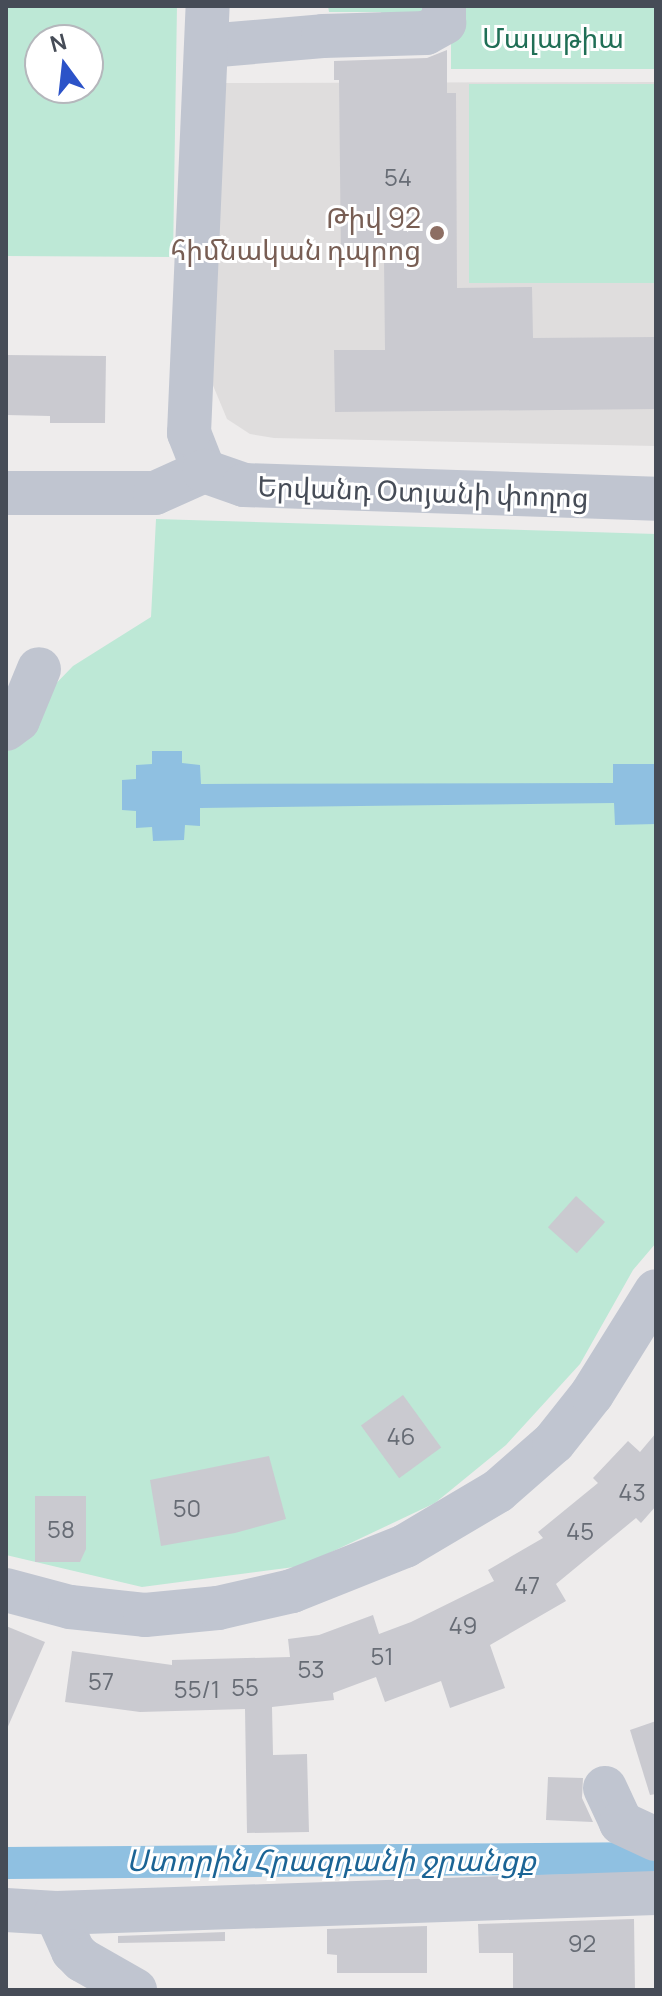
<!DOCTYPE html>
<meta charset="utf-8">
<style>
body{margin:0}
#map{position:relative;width:662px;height:1996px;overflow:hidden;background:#eeecec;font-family:Manrope,"Noto Sans Armenian",sans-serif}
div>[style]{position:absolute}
.education>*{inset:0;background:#dfdddd}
.green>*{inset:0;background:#bde8d6;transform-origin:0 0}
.water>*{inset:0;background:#8fc0e1}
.canal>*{height:32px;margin:-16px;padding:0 16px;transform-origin:16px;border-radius:16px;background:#8fc0e1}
.building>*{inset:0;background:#cacad0;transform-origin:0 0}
.minor>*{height:44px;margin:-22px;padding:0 22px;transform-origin:22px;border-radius:22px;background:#c0c5d0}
.dots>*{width:22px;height:22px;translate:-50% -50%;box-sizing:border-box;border:4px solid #fff;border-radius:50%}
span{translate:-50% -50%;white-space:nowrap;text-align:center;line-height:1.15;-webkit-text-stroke:6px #fff;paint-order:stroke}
.number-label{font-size:24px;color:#676c75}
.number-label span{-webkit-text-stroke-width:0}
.park-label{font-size:28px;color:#206f56}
.education-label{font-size:28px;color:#785e54}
.right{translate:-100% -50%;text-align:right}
.street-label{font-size:28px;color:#464c57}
.water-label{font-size:30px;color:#1b6495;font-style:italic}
.frame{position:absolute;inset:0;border:8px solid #464c57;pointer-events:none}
.north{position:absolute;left:24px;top:24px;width:80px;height:80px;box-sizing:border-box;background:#fff;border:2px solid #b5b7bc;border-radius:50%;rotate:345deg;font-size:22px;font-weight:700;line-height:32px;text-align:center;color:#464c57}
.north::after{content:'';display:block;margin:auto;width:28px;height:36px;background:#2c53c8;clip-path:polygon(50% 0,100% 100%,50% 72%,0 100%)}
</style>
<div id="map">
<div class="education">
<i style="clip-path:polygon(656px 82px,656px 446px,274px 438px,250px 434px,227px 419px,212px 383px,225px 83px)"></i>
</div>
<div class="green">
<i style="clip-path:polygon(evenodd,6px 6px,177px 6px,173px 257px,6px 256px,6px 6px,88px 40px,88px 88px,40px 88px,40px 40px,88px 40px)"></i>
<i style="clip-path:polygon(328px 6px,431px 6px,433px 17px,383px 18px,381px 12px,329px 12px)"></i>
<i style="left:451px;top:6px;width:205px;height:63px"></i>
<i style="left:656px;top:84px;width:199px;height:187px;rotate:90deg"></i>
<i style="clip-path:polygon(156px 519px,656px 534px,656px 1243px,633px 1270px,580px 1364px,506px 1445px,435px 1503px,302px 1566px,142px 1587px,6px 1555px,6px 735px,73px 666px,151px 617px)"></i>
</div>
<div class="water">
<i style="clip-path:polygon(152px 751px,182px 751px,182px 763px,200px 765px,201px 784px,613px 783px,613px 764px,656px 764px,656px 824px,615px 825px,614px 803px,200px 808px,200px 826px,185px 825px,184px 840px,153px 841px,152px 827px,136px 828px,136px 811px,122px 810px,122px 780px,136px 779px,136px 765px,152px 764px)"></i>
</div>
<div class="canal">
<i style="left:6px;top:1863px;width:650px;rotate:-0.44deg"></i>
</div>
<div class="building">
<i style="clip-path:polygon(447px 50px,447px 93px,456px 93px,457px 288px,532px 287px,533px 338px,656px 337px,656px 409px,335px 412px,334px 350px,385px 350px,384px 260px,341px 261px,339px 80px,334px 80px,334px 61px,427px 58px)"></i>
<i style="clip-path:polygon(6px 355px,106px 356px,105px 423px,50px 423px,50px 416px,6px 415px)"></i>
<i style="left:576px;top:1196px;width:39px;height:42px;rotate:42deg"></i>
<i style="left:403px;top:1395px;width:65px;height:52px;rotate:54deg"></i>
<i style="clip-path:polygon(656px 1433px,656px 1506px,641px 1523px,636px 1518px,556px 1584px,566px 1601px,490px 1645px,505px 1688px,450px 1708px,441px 1681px,385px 1702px,376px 1677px,333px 1693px,334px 1700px,272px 1707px,273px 1755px,307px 1754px,309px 1832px,247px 1833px,245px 1709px,140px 1712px,65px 1702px,72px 1651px,172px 1665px,172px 1660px,290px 1657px,288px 1639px,319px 1635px,373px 1615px,379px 1634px,411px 1622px,494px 1581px,488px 1570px,543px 1538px,538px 1532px,598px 1483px,593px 1478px,628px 1441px,640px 1452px)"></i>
<i style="clip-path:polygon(269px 1456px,286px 1519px,235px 1533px,161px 1546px,150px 1480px)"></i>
<i style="clip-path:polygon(35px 1496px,86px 1496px,86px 1549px,80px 1562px,35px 1562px)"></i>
<i style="clip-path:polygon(6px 1626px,45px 1642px,6px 1731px)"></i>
<i style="clip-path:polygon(656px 1721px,656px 1794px,650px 1795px,630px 1730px)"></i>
<i style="clip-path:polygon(548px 1777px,583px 1778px,582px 1798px,593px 1822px,546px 1820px)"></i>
<i style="clip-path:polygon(634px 1919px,635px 1990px,513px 1990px,513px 1953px,479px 1953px,478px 1924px)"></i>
<i style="clip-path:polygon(427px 1926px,427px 1973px,337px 1973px,337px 1955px,327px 1954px,327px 1929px)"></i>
<i style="clip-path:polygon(225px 1932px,225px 1941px,118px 1943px,118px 1936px)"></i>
</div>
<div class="minor">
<i style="left:207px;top:46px;width:116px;rotate:-4.9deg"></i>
<i style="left:323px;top:36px;width:103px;rotate:-1.7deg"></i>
<i style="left:426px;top:33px;width:21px;rotate:-29deg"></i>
<i style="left:444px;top:23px;width:17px;rotate:-90deg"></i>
<i style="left:204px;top:471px;width:41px;rotate:-111.5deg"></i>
<i style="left:189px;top:433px;width:427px;rotate:-87.5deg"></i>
<i style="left:6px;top:493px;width:149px"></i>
<i style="left:155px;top:493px;width:54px;rotate:-24.2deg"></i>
<i style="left:204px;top:471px;width:42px;rotate:19.3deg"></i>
<i style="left:244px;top:485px;width:412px;rotate:1.9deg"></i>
<i style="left:6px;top:729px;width:15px;rotate:-37deg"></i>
<i style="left:18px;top:720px;width:55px;rotate:-67.6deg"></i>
<i style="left:6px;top:1590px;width:66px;rotate:14.9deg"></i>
<i style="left:70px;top:1607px;width:75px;rotate:6.1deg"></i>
<i style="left:145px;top:1615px;width:73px;rotate:-5.5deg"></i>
<i style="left:218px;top:1608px;width:76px;rotate:-12.9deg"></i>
<i style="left:292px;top:1591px;width:122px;rotate:-21.7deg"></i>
<i style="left:405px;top:1546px;width:108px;rotate:-30.6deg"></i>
<i style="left:498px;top:1491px;width:74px;rotate:-41.2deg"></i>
<i style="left:554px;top:1442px;width:61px;rotate:-51.6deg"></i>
<i style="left:592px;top:1394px;width:121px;rotate:-58.1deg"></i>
<i style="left:605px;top:1788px;width:38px;rotate:65deg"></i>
<i style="left:621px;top:1823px;width:38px;rotate:25deg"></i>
<i style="left:6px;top:1910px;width:50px;rotate:3.4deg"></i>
<i style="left:56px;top:1913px;width:600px;rotate:-1.91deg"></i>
<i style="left:56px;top:1913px;width:42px;rotate:65.9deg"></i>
<i style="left:73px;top:1951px;width:13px;rotate:45deg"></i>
<i style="left:82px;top:1960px;width:61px;rotate:29.5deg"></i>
</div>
<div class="dots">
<i style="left:437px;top:233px;background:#8d6e63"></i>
</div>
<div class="number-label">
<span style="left:398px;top:177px">54</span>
<span style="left:401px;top:1436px">46</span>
<span style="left:632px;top:1492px">43</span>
<span style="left:187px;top:1508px">50</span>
<span style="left:61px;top:1529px">58</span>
<span style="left:580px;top:1531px">45</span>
<span style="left:527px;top:1585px">47</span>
<span style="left:463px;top:1625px">49</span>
<span style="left:382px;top:1656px">51</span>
<span style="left:311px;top:1669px">53</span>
<span style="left:101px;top:1681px">57</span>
<span style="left:245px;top:1687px">55</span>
<span style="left:197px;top:1689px">55/1</span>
<span style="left:582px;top:1943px">92</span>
</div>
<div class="park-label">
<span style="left:553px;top:37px">Մալաթիա</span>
</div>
<div class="education-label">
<span class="right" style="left:421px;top:233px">Թիվ 92<br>հիմնական դպրոց</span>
</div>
<div class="street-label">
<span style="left:423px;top:491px;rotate:2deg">Երվանդ Օտյանի փողոց</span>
</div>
<div class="water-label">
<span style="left:331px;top:1860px">Ստորին Հրազդանի ջրանցք</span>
</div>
<div class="frame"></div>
<div class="north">N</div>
</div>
